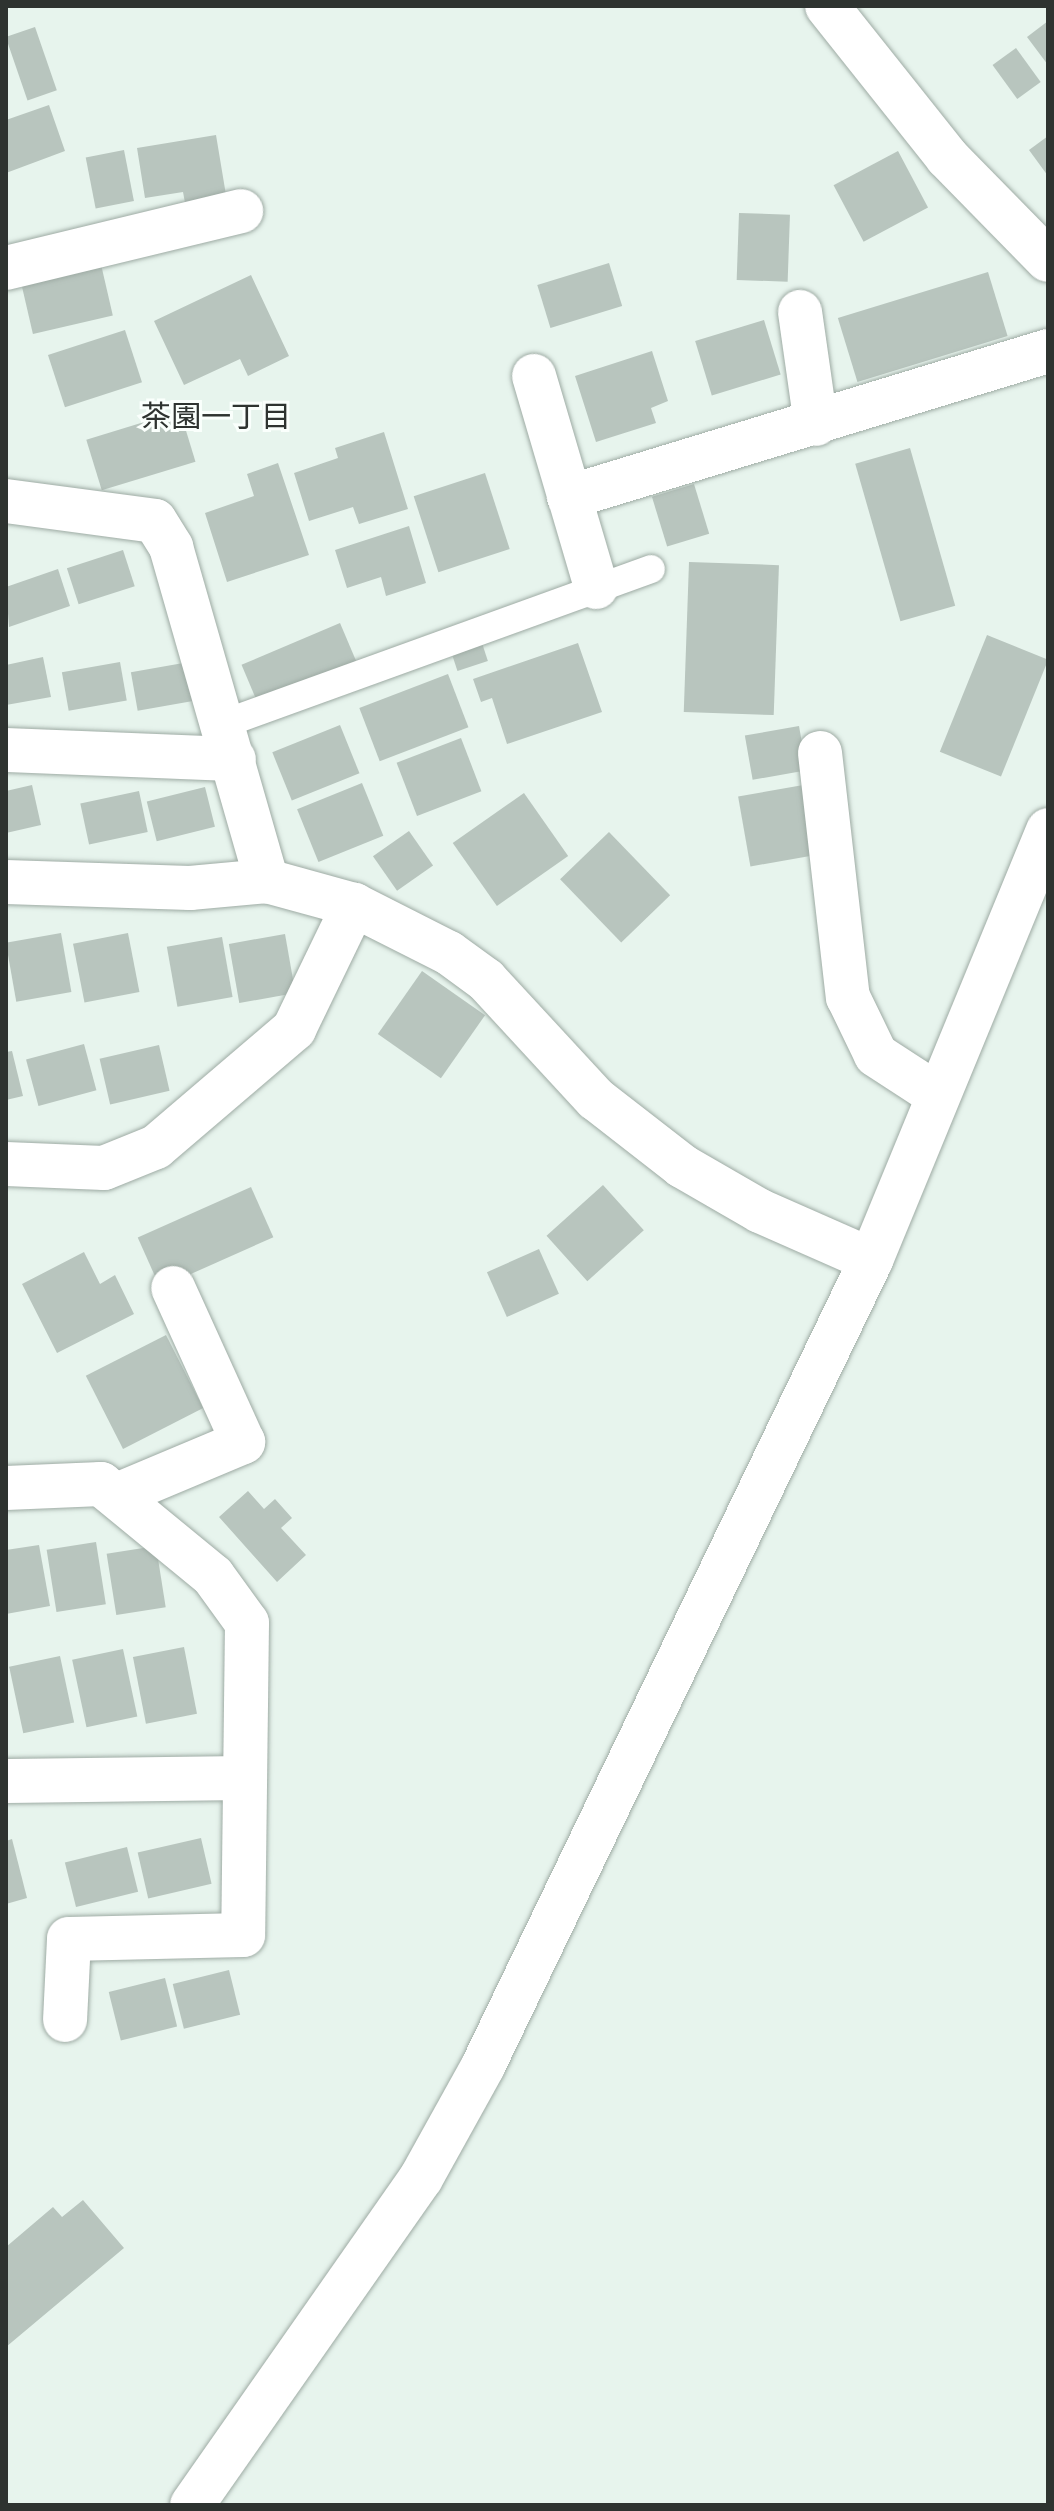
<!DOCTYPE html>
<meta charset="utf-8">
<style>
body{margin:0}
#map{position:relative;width:1054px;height:2511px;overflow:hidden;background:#e7f4ed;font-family:Cabin,"Noto Sans JP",sans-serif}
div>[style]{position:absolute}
.building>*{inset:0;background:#b8c5be;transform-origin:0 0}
.roads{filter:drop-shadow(0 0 2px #9eaba4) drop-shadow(0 0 2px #9eaba4)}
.service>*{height:28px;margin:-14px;padding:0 14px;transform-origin:14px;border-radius:14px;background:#fff}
.minor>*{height:44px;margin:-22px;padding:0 22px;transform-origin:22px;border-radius:22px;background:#fff}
.tertiary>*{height:44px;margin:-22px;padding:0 22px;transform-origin:22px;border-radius:22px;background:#fff}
span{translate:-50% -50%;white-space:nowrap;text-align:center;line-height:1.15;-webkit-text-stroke:6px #fafffc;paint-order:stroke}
.neighbourhood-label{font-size:30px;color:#2e3330}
.frame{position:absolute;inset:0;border:8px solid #2e3330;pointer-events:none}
</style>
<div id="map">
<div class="building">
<i style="clip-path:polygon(1048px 21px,1048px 65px,1027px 37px)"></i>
<i style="left:35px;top:27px;width:67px;height:31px;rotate:71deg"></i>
<i style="left:1016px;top:48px;width:42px;height:29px;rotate:54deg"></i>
<i style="clip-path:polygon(49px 105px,65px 151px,6px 173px,6px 120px)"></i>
<i style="clip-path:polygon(216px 135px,227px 201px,186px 208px,183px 192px,145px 198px,137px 148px)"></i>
<i style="clip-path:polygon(1048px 136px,1048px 176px,1029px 150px)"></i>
<i style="left:124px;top:150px;width:52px;height:39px;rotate:79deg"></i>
<i style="left:898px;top:151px;width:64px;height:73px;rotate:62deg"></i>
<i style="left:739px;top:213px;width:51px;height:67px;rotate:2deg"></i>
<i style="left:100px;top:260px;width:57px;height:82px;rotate:77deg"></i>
<i style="left:609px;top:263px;width:45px;height:75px;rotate:73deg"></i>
<i style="left:988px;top:272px;width:67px;height:157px;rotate:73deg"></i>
<i style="clip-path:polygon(251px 275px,289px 356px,248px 376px,240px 359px,184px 385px,154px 321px)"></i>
<i style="left:764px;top:320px;width:57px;height:72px;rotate:73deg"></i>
<i style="left:125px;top:330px;width:55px;height:81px;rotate:72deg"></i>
<i style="clip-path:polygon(652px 351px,668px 401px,651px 408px,656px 423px,596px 442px,575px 376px)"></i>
<i style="left:180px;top:411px;width:53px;height:98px;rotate:73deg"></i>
<i style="clip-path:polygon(384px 432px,408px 509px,359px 524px,353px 507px,309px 521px,294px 473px,338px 458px,335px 448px)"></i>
<i style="left:910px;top:448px;width:164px;height:57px;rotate:74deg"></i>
<i style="clip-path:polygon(278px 463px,309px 555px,227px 582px,205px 513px,254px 496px,247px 474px)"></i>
<i style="left:485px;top:473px;width:80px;height:75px;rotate:72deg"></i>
<i style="left:694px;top:484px;width:52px;height:44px;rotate:73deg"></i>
<i style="clip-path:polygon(409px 526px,426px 583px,386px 596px,381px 577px,347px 588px,335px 550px)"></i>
<i style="left:123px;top:550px;width:38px;height:59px;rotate:72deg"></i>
<i style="left:689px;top:562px;width:90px;height:150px;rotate:2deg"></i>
<i style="clip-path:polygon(58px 569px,70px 606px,9px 627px,6px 587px)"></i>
<i style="left:340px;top:623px;width:47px;height:107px;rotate:67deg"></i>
<i style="left:987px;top:635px;width:66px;height:126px;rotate:22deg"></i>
<i style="left:482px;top:643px;width:19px;height:32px;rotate:72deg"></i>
<i style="clip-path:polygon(578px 643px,602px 712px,507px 744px,492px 698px,481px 702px,473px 679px)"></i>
<i style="clip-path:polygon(43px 657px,51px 697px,6px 705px,6px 665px)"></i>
<i style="left:120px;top:662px;width:39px;height:59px;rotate:80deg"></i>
<i style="left:189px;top:662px;width:39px;height:59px;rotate:80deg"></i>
<i style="left:448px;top:674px;width:57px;height:95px;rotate:69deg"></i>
<i style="left:340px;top:725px;width:52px;height:73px;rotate:68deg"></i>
<i style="left:799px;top:726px;width:45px;height:55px;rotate:80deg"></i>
<i style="left:461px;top:738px;width:57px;height:69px;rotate:69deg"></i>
<i style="left:362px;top:783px;width:57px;height:70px;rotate:68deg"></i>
<i style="left:809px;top:784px;width:71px;height:72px;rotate:80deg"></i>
<i style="clip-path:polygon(32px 785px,41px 825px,6px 833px,6px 791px)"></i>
<i style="left:205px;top:787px;width:41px;height:60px;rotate:76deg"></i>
<i style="left:139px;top:791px;width:42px;height:60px;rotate:78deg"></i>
<i style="left:524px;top:793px;width:77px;height:87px;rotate:55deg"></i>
<i style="left:409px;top:831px;width:42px;height:44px;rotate:55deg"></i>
<i style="left:609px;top:832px;width:88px;height:68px;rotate:46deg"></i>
<i style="left:61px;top:933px;width:60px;height:56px;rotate:80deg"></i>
<i style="left:128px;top:933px;width:60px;height:56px;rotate:79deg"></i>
<i style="left:285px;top:934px;width:60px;height:57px;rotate:80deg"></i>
<i style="left:222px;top:937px;width:61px;height:56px;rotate:80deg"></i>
<i style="left:422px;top:971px;width:77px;height:77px;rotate:35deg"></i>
<i style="left:84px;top:1044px;width:48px;height:60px;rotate:75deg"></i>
<i style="left:159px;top:1045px;width:47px;height:61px;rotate:77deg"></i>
<i style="clip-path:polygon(12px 1051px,23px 1096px,6px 1100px,6px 1052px)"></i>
<i style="left:603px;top:1185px;width:61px;height:76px;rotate:48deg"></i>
<i style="left:251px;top:1187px;width:55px;height:124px;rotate:66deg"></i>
<i style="left:539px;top:1249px;width:49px;height:57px;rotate:66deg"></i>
<i style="clip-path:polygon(84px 1252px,100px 1284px,115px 1275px,134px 1314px,57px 1353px,22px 1284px)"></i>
<i style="left:166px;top:1335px;width:82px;height:90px;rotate:63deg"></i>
<i style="clip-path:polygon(248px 1491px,264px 1509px,275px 1499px,292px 1518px,281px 1528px,306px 1555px,277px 1582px,219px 1517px)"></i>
<i style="left:96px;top:1542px;width:63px;height:50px;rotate:81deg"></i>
<i style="clip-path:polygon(39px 1545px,50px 1606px,6px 1614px,6px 1550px)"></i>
<i style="left:156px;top:1546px;width:62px;height:50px;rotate:81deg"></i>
<i style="left:184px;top:1647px;width:68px;height:52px;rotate:79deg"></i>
<i style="left:123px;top:1649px;width:69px;height:52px;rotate:78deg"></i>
<i style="left:60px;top:1656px;width:68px;height:52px;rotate:78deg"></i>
<i style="left:201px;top:1838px;width:47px;height:65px;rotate:77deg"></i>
<i style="clip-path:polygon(12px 1839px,27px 1898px,6px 1904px,6px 1841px)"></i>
<i style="left:127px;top:1847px;width:46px;height:64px;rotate:76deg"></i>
<i style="left:229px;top:1970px;width:46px;height:58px;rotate:76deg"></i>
<i style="left:165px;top:1978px;width:50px;height:58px;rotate:76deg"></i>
<i style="clip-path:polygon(83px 2200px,124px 2248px,6px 2347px,6px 2247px,53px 2207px,62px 2217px)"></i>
</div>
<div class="roads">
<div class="service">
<i style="left:223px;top:724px;width:455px;rotate:-19.9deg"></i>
</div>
<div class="minor">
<i style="left:827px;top:6px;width:193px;rotate:51.5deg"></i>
<i style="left:947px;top:157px;width:144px;rotate:45.6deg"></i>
<i style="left:6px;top:268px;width:242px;rotate:-13.6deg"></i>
<i style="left:800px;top:312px;width:113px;rotate:81.9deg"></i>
<i style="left:534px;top:376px;width:220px;rotate:73.6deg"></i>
<i style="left:569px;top:497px;width:501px;rotate:-16.95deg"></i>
<i style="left:6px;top:501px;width:150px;rotate:7.6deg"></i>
<i style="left:155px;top:521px;width:31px;rotate:58deg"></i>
<i style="left:171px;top:547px;width:348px;rotate:74deg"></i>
<i style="left:267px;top:881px;width:90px;rotate:15.4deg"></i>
<i style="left:354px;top:905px;width:106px;rotate:26.8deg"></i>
<i style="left:449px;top:953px;width:46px;rotate:36.1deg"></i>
<i style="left:486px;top:980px;width:162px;rotate:47.3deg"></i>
<i style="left:596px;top:1099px;width:109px;rotate:37.9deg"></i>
<i style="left:682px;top:1166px;width:90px;rotate:30deg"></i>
<i style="left:760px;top:1211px;width:121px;rotate:23.8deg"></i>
<i style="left:6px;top:750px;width:228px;rotate:2.3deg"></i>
<i style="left:820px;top:753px;width:246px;rotate:83.5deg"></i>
<i style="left:848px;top:997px;width:64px;rotate:64.2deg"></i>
<i style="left:876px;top:1055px;width:72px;rotate:33deg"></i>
<i style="left:6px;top:882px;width:184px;rotate:1.9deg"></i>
<i style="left:190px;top:888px;width:77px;rotate:-5.2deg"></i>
<i style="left:6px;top:1164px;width:98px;rotate:2.3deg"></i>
<i style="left:104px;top:1168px;width:56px;rotate:-22deg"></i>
<i style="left:156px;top:1147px;width:182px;rotate:-40.5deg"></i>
<i style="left:294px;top:1029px;width:138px;rotate:-64.2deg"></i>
<i style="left:6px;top:1488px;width:95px;rotate:-2.4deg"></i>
<i style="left:101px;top:1484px;width:145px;rotate:39.4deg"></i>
<i style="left:213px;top:1576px;width:58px;rotate:54.1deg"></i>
<i style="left:247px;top:1623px;width:312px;rotate:90.7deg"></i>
<i style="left:243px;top:1935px;width:174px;rotate:178.7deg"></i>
<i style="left:69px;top:1939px;width:81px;rotate:92.8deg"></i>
<i style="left:117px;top:1495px;width:137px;rotate:-22.8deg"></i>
<i style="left:243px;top:1442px;width:169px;rotate:-114.4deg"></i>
<i style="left:6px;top:1781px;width:236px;rotate:-0.7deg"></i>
</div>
<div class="tertiary">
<i style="left:192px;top:2505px;width:399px;rotate:-55deg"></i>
<i style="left:421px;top:2178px;width:128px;rotate:-61deg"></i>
<i style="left:483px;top:2066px;width:895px;rotate:-64.29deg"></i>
<i style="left:871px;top:1260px;width:465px;rotate:-67.6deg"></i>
</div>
</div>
<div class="neighbourhood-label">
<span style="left:216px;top:417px">茶園一丁目</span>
</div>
<div class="frame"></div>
</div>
